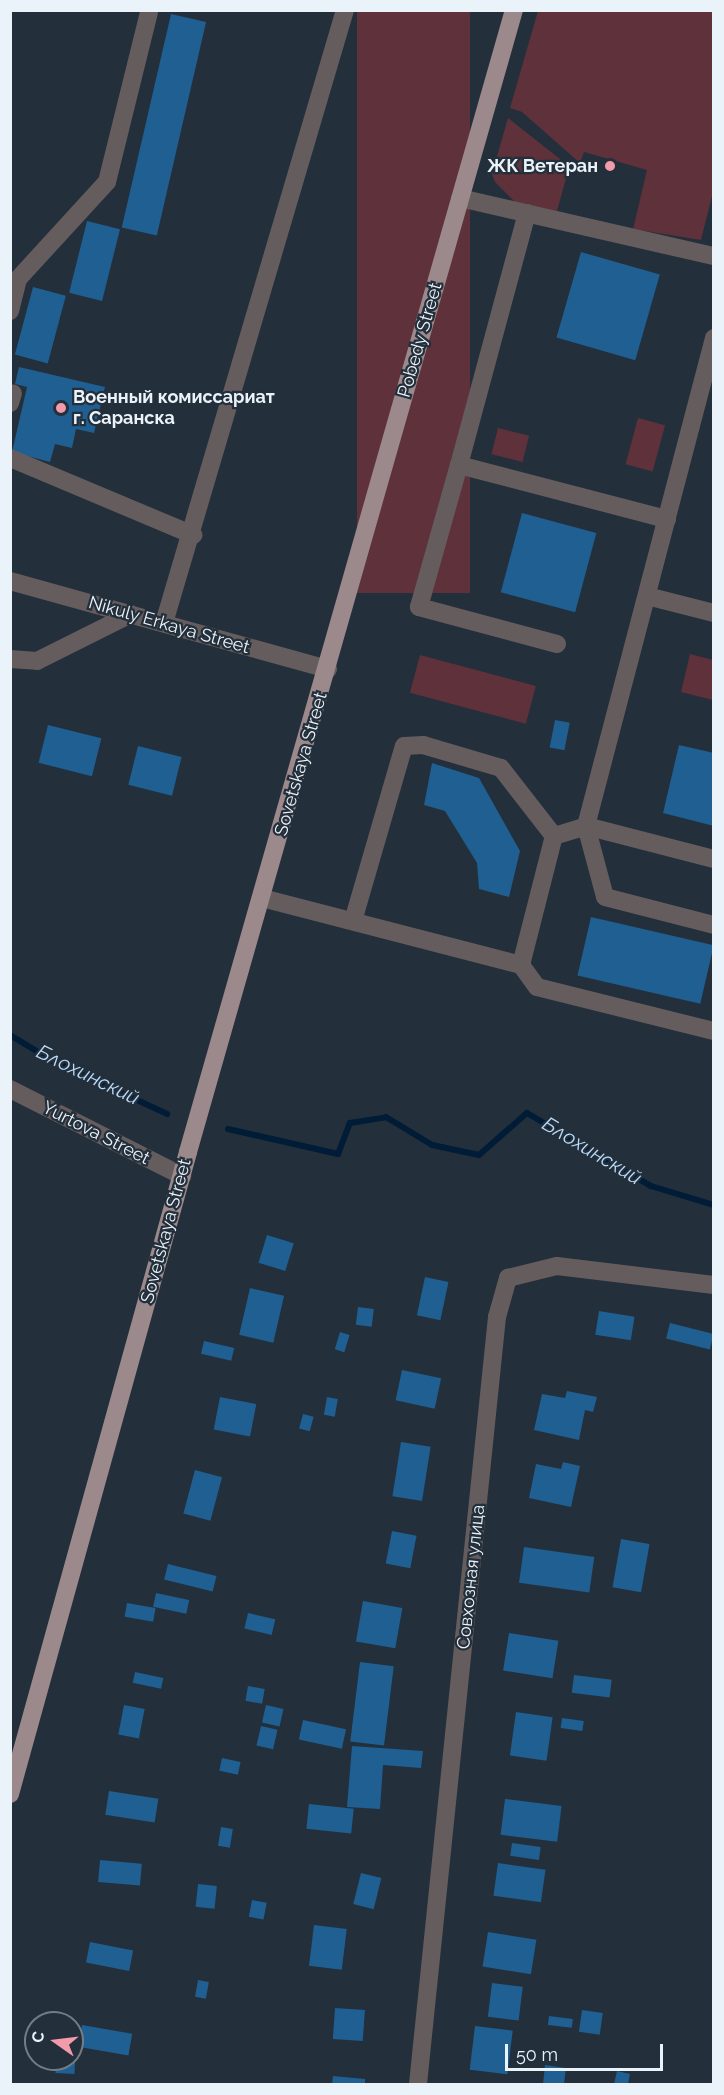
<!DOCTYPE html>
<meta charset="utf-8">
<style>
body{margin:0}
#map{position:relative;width:724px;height:2095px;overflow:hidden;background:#232f3a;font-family:Raleway,sans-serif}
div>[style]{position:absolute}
.green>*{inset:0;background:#5f313b;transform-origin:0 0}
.stream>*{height:6px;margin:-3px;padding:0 3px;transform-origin:3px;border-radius:3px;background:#001c36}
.building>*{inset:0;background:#1f5f92;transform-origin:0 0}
.minor>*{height:18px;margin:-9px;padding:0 9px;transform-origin:9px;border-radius:9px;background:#655c5d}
.major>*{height:18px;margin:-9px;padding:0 9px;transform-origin:9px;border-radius:9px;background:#9b898c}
.dots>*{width:16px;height:16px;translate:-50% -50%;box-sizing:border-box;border:3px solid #232f3a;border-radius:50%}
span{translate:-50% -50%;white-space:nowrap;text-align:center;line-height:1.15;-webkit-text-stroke:4.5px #232f3a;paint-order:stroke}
.poi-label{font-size:18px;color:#eaf2fa;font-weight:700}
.right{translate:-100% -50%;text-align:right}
.left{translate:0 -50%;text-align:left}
.street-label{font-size:18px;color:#eaf2fa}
.water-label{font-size:20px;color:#bbdbf9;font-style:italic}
.frame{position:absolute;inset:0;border:12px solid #eaf2fa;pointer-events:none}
.north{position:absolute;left:24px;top:2011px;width:60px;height:60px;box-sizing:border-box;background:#232f3a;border:2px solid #737d87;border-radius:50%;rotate:284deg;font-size:16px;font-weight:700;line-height:24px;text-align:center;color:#eaf2fa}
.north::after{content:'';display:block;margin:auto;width:21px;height:27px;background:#f39aab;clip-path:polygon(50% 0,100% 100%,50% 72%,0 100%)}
.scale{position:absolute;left:505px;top:2044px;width:158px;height:27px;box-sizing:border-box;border:3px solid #eaf2fa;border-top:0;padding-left:8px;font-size:18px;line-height:21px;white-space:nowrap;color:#eaf2fa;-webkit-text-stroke:4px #232f3a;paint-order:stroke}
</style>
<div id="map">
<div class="green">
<i style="left:357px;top:11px;width:113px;height:582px"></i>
<i style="clip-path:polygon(538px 11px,713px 11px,713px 192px,701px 240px,633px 229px,647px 170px,584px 152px,580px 163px,522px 112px,510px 108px)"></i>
<i style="clip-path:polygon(508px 118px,565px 163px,568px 171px,557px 211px,515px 202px,495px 182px,492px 174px)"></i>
<i style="left:638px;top:418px;width:28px;height:48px;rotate:15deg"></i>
<i style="left:498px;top:428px;width:32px;height:27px;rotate:14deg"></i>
<i style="clip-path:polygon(690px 654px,713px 660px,713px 700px,681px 692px)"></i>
<i style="left:420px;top:655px;width:120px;height:39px;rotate:15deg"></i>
</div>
<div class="stream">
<i style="left:10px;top:1035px;width:50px;rotate:31.2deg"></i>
<i style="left:53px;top:1061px;width:126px;rotate:24.9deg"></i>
<i style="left:228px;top:1129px;width:113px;rotate:12.8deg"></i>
<i style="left:338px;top:1154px;width:33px;rotate:-69deg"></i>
<i style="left:350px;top:1123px;width:36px;rotate:-9deg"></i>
<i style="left:386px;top:1117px;width:54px;rotate:31.3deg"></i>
<i style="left:432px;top:1145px;width:48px;rotate:12deg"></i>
<i style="left:479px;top:1155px;width:64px;rotate:-41.2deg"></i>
<i style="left:527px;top:1113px;width:144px;rotate:30.5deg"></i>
<i style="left:651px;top:1186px;width:66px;rotate:16.8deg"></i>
</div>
<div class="building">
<i style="left:171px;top:14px;width:36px;height:219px;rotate:13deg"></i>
<i style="left:87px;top:221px;width:34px;height:74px;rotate:14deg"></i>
<i style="left:581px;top:252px;width:82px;height:89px;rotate:16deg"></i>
<i style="left:33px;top:287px;width:34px;height:70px;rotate:15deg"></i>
<i style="clip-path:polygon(19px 367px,105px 387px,94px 433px,76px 429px,72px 448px,55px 444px,50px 462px,12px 452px,27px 387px,15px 384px)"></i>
<i style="left:522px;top:513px;width:77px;height:82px;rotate:15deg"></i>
<i style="left:555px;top:720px;width:15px;height:28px;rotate:11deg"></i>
<i style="left:48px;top:725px;width:55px;height:39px;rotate:14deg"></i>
<i style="clip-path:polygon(679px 745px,714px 753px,714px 826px,663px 813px)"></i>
<i style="left:138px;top:746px;width:45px;height:40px;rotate:14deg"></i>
<i style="clip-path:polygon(432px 763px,479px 778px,520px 851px,509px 897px,479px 889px,477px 863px,445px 811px,424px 805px)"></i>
<i style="left:591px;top:917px;width:126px;height:60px;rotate:13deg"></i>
<i style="left:267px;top:1235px;width:28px;height:29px;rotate:17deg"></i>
<i style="left:425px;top:1277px;width:24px;height:39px;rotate:12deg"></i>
<i style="left:250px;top:1288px;width:35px;height:48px;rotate:13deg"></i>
<i style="left:358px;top:1307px;width:16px;height:18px;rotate:7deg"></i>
<i style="left:599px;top:1311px;width:36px;height:24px;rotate:9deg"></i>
<i style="left:670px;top:1323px;width:45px;height:16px;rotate:14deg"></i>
<i style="left:340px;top:1332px;width:10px;height:18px;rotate:17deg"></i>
<i style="left:204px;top:1341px;width:31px;height:13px;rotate:13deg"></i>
<i style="left:402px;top:1370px;width:40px;height:31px;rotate:12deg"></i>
<i style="clip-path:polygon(567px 1391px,597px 1397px,593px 1412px,585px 1410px,579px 1440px,534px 1430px,542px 1394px,565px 1398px)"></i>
<i style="left:220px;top:1397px;width:37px;height:33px;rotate:11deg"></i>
<i style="left:327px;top:1397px;width:11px;height:18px;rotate:10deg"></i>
<i style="left:303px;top:1414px;width:11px;height:15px;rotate:15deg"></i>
<i style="left:401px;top:1442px;width:30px;height:55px;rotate:9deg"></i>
<i style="clip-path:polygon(563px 1462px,580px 1466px,571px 1507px,529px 1498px,536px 1464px,561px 1469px)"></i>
<i style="left:195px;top:1470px;width:28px;height:45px;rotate:15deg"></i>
<i style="left:392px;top:1531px;width:25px;height:33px;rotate:11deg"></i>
<i style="left:621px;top:1539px;width:29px;height:49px;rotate:10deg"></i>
<i style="left:524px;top:1547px;width:71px;height:36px;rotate:8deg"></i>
<i style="left:168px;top:1564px;width:50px;height:16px;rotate:14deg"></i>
<i style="left:156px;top:1593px;width:34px;height:14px;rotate:12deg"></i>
<i style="left:363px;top:1601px;width:40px;height:41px;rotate:10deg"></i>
<i style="left:127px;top:1603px;width:29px;height:14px;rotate:10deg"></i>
<i style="left:248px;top:1613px;width:28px;height:16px;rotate:13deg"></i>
<i style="left:509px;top:1633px;width:50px;height:38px;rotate:9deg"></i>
<i style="left:360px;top:1662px;width:34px;height:80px;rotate:7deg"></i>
<i style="left:135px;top:1672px;width:29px;height:11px;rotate:12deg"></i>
<i style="left:574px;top:1675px;width:38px;height:18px;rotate:7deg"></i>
<i style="left:248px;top:1686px;width:17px;height:15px;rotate:10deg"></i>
<i style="left:124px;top:1705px;width:21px;height:30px;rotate:11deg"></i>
<i style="left:266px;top:1705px;width:18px;height:18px;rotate:13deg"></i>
<i style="left:516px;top:1712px;width:37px;height:44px;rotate:8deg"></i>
<i style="left:562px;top:1718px;width:22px;height:10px;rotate:8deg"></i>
<i style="left:303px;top:1720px;width:44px;height:20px;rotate:12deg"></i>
<i style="left:261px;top:1726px;width:17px;height:20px;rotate:13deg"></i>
<i style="clip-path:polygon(352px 1746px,423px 1751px,421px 1768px,383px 1765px,380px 1809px,347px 1807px)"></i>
<i style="left:222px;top:1758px;width:19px;height:13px;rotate:12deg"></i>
<i style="left:109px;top:1791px;width:50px;height:24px;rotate:9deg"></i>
<i style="left:505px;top:1799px;width:57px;height:36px;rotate:7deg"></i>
<i style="left:309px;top:1804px;width:45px;height:25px;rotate:6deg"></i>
<i style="left:221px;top:1827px;width:12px;height:19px;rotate:9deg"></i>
<i style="left:512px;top:1843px;width:29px;height:13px;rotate:8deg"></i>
<i style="left:100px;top:1860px;width:42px;height:22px;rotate:5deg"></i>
<i style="left:498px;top:1863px;width:48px;height:33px;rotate:8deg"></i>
<i style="left:361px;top:1873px;width:21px;height:32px;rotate:14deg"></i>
<i style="left:198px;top:1884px;width:19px;height:23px;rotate:6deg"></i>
<i style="left:252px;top:1900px;width:15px;height:17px;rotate:11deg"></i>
<i style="left:314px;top:1925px;width:33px;height:41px;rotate:7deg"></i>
<i style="left:488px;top:1932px;width:49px;height:35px;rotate:9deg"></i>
<i style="left:90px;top:1942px;width:44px;height:21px;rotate:11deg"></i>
<i style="left:198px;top:1980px;width:11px;height:17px;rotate:10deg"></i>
<i style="left:492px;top:1983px;width:31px;height:34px;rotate:7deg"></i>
<i style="left:335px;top:2008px;width:30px;height:31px;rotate:4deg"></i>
<i style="left:582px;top:2010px;width:21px;height:22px;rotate:8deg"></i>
<i style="left:549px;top:2016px;width:24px;height:9px;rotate:7deg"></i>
<i style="left:82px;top:2025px;width:51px;height:22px;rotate:10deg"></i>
<i style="left:475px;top:2026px;width:38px;height:44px;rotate:7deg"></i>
<i style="left:56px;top:2062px;width:19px;height:11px;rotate:3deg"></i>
<i style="clip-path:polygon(545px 2065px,566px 2068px,564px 2084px,543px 2084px)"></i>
<i style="clip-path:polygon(617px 2071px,630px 2074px,628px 2084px,614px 2084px)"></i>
<i style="clip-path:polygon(333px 2076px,365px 2079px,365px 2084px,332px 2084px)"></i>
</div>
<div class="minor">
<i style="left:460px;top:198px;width:261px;rotate:12.9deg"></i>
<i style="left:10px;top:311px;width:33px;rotate:-76deg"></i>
<i style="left:18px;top:279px;width:132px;rotate:-47.5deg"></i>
<i style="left:107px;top:182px;width:175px;rotate:-76.1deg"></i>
<i style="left:714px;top:338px;width:505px;rotate:104.7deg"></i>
<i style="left:586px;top:826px;width:132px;rotate:14.5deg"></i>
<i style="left:10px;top:403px;width:10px;rotate:-73deg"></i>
<i style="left:10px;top:458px;width:199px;rotate:22.8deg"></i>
<i style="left:459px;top:465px;width:261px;rotate:-74.9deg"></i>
<i style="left:10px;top:581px;width:330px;rotate:15.5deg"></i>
<i style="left:647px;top:596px;width:69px;rotate:14.2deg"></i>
<i style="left:164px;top:623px;width:639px;rotate:-73.55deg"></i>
<i style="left:557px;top:644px;width:143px;rotate:-165deg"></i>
<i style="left:419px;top:607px;width:148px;rotate:-74.3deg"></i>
<i style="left:459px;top:465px;width:215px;rotate:14.6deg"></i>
<i style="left:10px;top:659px;width:27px;rotate:4deg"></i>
<i style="left:37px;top:661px;width:105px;rotate:-26.6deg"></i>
<i style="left:262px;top:898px;width:268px;rotate:14.5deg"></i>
<i style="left:521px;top:965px;width:133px;rotate:-75.7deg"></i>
<i style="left:554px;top:836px;width:34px;rotate:-17deg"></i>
<i style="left:586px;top:826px;width:73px;rotate:75deg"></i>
<i style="left:605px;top:897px;width:113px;rotate:14.4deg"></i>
<i style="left:353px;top:921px;width:182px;rotate:-73.8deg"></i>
<i style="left:404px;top:746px;width:19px;rotate:-3deg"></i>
<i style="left:423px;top:745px;width:81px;rotate:16.4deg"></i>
<i style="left:501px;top:768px;width:86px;rotate:52.1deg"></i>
<i style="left:521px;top:965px;width:27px;rotate:54deg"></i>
<i style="left:537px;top:987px;width:182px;rotate:14deg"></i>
<i style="left:10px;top:1089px;width:193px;rotate:26.8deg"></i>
<i style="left:418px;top:2084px;width:771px;rotate:-84.12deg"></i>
<i style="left:497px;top:1317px;width:41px;rotate:-74.2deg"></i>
<i style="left:508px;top:1278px;width:50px;rotate:-13.8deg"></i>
<i style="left:557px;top:1266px;width:158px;rotate:6.9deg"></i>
</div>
<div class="major">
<i style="left:10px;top:1794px;width:666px;rotate:-74.5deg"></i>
<i style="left:188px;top:1152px;width:1188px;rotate:-74.07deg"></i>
</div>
<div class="dots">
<i style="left:610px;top:166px;background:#f39aab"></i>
<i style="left:61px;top:408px;background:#f39aab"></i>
</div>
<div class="poi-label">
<span class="right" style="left:598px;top:166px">ЖК Ветеран</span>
<span class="left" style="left:73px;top:408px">Военный комиссариат<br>г. Саранска</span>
</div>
<div class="street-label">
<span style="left:420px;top:340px;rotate:-74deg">Pobedy Street</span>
<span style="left:169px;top:625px;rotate:16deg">Nikuly Erkaya Street</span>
<span style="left:301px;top:764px;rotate:-74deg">Sovetskaya Street</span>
<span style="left:96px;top:1133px;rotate:27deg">Yurtova Street</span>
<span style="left:166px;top:1231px;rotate:-75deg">Sovetskaya Street</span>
<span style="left:471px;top:1577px;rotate:-84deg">Совхозная улица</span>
</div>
<div class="water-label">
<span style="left:88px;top:1075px;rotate:26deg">Блохинский</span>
<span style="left:592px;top:1151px;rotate:31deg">Блохинский</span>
</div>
<div class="frame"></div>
<div class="north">С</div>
<div class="scale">50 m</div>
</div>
